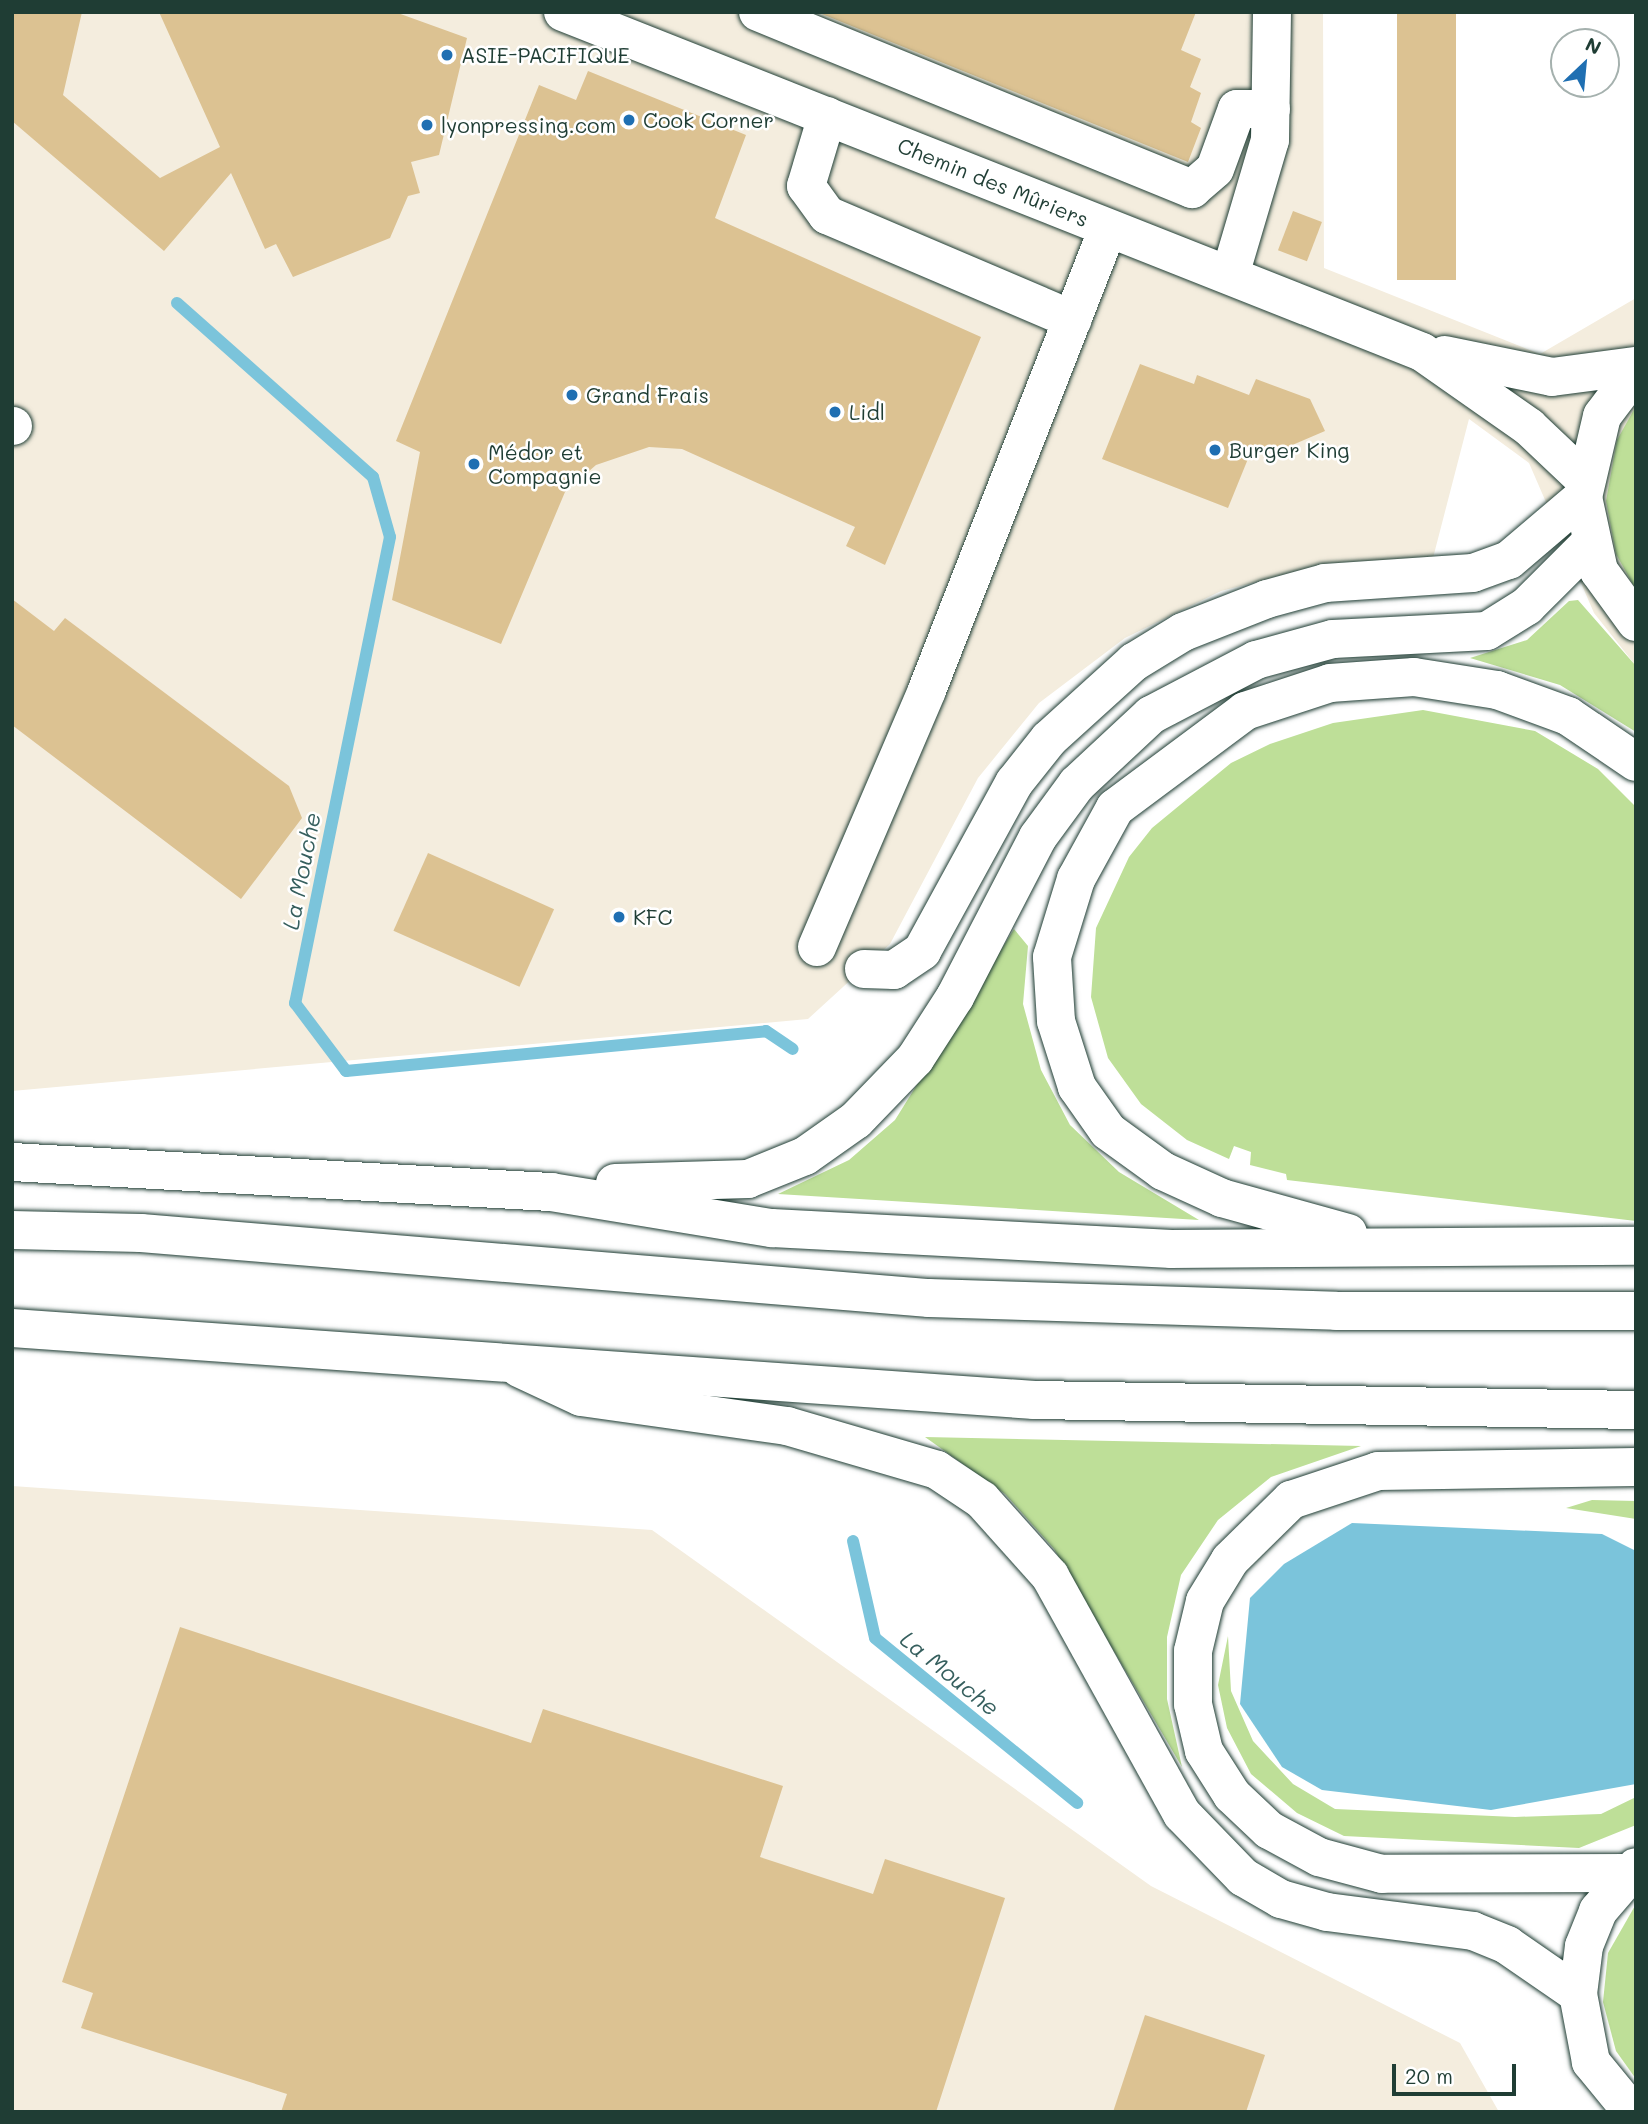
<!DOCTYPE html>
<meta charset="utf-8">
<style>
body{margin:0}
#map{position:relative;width:1648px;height:2124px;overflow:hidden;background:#fff;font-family:Mali,sans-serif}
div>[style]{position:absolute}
.built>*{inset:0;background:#f4edde}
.green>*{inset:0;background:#bedf98}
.water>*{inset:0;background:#7bc4db}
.stream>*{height:12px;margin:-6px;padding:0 6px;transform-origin:6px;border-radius:6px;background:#7bc4db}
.building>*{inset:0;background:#dcc292;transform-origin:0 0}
.roads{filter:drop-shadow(0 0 2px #1f3d34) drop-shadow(0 0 2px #1f3d34)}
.minor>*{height:38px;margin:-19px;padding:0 19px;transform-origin:19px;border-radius:19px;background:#fff}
.major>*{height:38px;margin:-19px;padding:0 19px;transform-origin:19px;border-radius:19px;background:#fff}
.highway>*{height:38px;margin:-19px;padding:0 19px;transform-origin:19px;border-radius:19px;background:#fff}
.dots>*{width:19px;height:19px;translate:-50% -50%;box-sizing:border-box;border:4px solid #fff;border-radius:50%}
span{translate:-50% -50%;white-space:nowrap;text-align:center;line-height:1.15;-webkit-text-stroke:5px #fff;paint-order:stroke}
.poi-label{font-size:21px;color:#1f3d34}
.left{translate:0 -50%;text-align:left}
.street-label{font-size:21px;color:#1f3d34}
.water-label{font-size:23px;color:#365f5e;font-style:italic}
.frame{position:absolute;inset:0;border:14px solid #1f3d34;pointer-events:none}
.north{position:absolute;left:1550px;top:28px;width:70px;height:70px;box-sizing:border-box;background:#fff;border:2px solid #a5b1ae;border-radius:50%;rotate:26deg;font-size:19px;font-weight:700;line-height:28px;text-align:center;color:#1f3d34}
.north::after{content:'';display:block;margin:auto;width:24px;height:32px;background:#1f6fb2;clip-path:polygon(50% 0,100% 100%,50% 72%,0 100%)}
.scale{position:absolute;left:1392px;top:2064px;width:124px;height:32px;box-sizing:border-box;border:4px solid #1f3d34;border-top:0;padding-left:9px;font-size:21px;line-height:24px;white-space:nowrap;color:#1f3d34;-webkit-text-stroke:5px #fff;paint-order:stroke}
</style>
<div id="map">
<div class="built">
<i style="clip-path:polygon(12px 12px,1323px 12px,1324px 268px,1540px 354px,1636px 298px,1636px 666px,1594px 613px,1529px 463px,1469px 419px,1433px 558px,1326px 564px,1221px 591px,1125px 638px,1039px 703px,978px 778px,890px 944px,808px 1019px,12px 1091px)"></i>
<i style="clip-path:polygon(12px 1486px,652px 1530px,1151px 1886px,1460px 2043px,1499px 2112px,12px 2112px)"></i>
</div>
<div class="green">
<i style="clip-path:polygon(1636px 406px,1636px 590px,1616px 554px,1606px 501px,1617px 440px)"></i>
<i style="clip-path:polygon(1578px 600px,1636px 666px,1636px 732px,1560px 685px,1470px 658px,1527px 640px,1569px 601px)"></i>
<i style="clip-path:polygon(1423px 710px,1535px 731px,1598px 769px,1636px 807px,1636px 1221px,1287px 1180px,1286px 1174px,1250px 1165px,1251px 1152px,1234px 1146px,1229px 1159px,1187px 1140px,1141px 1104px,1108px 1058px,1091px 997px,1096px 928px,1129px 857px,1152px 828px,1231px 763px,1270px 744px,1333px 723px)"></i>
<i style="clip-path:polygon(1014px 929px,1028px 946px,1023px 1004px,1041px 1070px,1070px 1125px,1119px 1172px,1199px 1220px,778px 1194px,849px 1160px,895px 1120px)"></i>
<i style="clip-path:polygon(925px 1437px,1361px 1446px,1271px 1477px,1218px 1520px,1181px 1575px,1167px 1637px,1167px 1699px,1182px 1767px,1054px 1549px,1005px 1494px)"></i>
<i style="clip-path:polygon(1592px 1500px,1636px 1501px,1636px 1519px,1566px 1508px)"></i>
<i style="clip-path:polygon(1228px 1636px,1231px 1691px,1253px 1741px,1293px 1784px,1335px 1809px,1515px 1817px,1601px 1814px,1636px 1797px,1636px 1825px,1579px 1848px,1344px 1836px,1297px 1813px,1251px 1774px,1227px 1728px,1218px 1685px)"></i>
<i style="clip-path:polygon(1636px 1904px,1636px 2079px,1616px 2051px,1603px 2002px,1608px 1953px)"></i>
</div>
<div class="water">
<i style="clip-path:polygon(1352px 1523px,1602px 1534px,1636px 1551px,1636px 1784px,1491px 1810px,1322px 1790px,1282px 1767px,1240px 1704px,1250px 1598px,1284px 1564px)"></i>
</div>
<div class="stream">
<i style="left:177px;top:303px;width:262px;rotate:41.6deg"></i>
<i style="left:373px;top:477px;width:62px;rotate:74.2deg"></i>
<i style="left:390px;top:537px;width:476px;rotate:101.5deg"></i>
<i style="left:295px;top:1003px;width:85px;rotate:53.1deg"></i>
<i style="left:346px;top:1071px;width:422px;rotate:-5.4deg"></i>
<i style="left:766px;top:1031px;width:32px;rotate:34deg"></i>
<i style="left:853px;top:1541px;width:99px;rotate:77.2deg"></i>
<i style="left:875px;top:1638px;width:261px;rotate:39.2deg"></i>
</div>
<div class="building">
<i style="clip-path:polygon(12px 12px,82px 12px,63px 95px,160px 178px,220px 147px,159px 12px,395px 12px,467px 38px,439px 155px,411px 162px,420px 193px,408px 196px,390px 238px,293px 277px,276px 244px,265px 249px,231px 173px,164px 251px,12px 121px)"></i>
<i style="clip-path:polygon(817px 12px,1196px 12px,1181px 50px,1201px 59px,1190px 87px,1201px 93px,1191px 122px,1201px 128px,1188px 162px)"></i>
<i style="left:1397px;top:12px;width:59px;height:268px"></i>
<i style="clip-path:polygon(588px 71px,746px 135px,715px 218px,981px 337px,885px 565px,846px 546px,855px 527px,682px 449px,649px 447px,596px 465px,565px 492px,501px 644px,392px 600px,420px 452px,396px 441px,539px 85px,576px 100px)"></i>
<i style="left:1293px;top:211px;width:31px;height:42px;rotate:21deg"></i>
<i style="clip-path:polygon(1140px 364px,1194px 384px,1197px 375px,1249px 395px,1256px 379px,1310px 399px,1325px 431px,1290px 446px,1287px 456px,1254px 444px,1228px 508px,1102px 459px)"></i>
<i style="clip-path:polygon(12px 599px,54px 631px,65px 618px,289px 786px,302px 818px,241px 899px,12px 725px)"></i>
<i style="left:428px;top:853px;width:138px;height:85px;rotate:24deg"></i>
<i style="clip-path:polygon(180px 1627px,531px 1743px,543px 1709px,783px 1786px,760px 1857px,873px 1894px,885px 1859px,1005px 1898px,936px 2112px,281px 2112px,287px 2094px,81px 2028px,93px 1993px,62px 1982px)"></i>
<i style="clip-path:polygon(1145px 2015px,1265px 2055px,1246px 2112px,1113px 2112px)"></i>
</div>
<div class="roads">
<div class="minor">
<i style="left:563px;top:12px;width:924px;rotate:21.59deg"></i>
<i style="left:1422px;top:352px;width:131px;rotate:35deg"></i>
<i style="left:1529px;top:427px;width:76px;rotate:43.4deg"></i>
<i style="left:758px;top:12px;width:469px;rotate:22.2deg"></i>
<i style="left:1192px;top:189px;width:30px;rotate:-41deg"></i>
<i style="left:1215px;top:169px;width:64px;rotate:-69.9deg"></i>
<i style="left:1237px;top:109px;width:34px"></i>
<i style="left:827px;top:116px;width:73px;rotate:106.7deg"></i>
<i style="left:806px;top:186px;width:36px;rotate:54deg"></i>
<i style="left:827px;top:215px;width:267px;rotate:23.1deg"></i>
<i style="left:1230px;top:275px;width:141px;rotate:-73.5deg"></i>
<i style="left:1270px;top:140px;width:128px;rotate:-89.1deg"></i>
<i style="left:1445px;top:355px;width:109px;rotate:11.6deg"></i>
<i style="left:1552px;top:377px;width:85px;rotate:-7.5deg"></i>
<i style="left:12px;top:426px;width:1px"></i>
<i style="left:817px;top:947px;width:280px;rotate:-66.8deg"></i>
<i style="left:927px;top:690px;width:496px;rotate:-68.6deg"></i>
<i style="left:864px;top:969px;width:30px;rotate:2deg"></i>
<i style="left:894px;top:970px;width:34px;rotate:-34deg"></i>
<i style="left:922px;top:951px;width:192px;rotate:-61.3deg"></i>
<i style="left:1014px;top:783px;width:56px;rotate:-51.5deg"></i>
<i style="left:1049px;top:739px;width:115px;rotate:-42.2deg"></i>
<i style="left:1134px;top:662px;width:57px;rotate:-31.5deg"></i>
<i style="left:1183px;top:632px;width:90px;rotate:-21.4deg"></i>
<i style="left:1267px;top:599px;width:60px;rotate:-15.4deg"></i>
<i style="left:1325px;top:583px;width:148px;rotate:-3.9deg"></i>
<i style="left:1473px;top:573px;width:38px;rotate:-20deg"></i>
<i style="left:1509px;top:560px;width:97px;rotate:-40.4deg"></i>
</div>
<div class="major">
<i style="left:1636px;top:371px;width:56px;rotate:127.1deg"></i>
<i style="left:1602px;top:416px;width:83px;rotate:103.2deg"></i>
<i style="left:1583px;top:497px;width:76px;rotate:77.8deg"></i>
<i style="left:1599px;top:571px;width:63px;rotate:54deg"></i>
<i style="left:1632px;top:2112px;width:65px;rotate:-129.4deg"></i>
<i style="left:1591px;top:2062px;width:69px;rotate:-100.8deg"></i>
<i style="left:1578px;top:1994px;width:48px;rotate:-82.9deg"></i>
<i style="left:1584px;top:1946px;width:38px;rotate:-68deg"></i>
<i style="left:1598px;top:1911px;width:58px;rotate:-49.2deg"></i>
</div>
<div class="highway">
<i style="left:12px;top:1162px;width:540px;rotate:3.19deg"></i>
<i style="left:551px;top:1192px;width:224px;rotate:9.3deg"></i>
<i style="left:772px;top:1228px;width:400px;rotate:3deg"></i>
<i style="left:1171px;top:1249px;width:465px;rotate:-0.4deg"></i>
<i style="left:615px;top:1183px;width:133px;rotate:-1.7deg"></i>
<i style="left:748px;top:1179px;width:61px;rotate:-22deg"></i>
<i style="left:805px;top:1156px;width:62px;rotate:-35.2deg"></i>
<i style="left:856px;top:1120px;width:85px;rotate:-46deg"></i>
<i style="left:915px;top:1059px;width:74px;rotate:-57.2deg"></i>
<i style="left:955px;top:997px;width:180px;rotate:-62.6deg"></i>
<i style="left:1038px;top:837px;width:66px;rotate:-53.7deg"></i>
<i style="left:1077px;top:784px;width:101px;rotate:-43deg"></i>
<i style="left:1151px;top:715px;width:119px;rotate:-27.6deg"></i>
<i style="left:1256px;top:660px;width:80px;rotate:-15.3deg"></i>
<i style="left:1333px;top:639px;width:154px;rotate:-3deg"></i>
<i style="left:1487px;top:631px;width:47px;rotate:-32deg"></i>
<i style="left:1527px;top:606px;width:88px;rotate:-45deg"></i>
<i style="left:12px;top:1230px;width:129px;rotate:1.3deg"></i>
<i style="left:141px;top:1233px;width:791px;rotate:4.72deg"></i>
<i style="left:929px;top:1298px;width:407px;rotate:1.8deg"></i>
<i style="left:1336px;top:1311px;width:300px"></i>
<i style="left:1348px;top:1233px;width:131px;rotate:-164.5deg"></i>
<i style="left:1222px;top:1198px;width:65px;rotate:-155.4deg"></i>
<i style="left:1163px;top:1171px;width:68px;rotate:-144deg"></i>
<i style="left:1108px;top:1131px;width:54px;rotate:-125.2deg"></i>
<i style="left:1077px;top:1087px;width:69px;rotate:-107.7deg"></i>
<i style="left:1056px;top:1021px;width:64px;rotate:-93.6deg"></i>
<i style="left:1052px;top:957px;width:82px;rotate:-72.9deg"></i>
<i style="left:1076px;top:879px;width:81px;rotate:-61.2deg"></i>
<i style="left:1115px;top:808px;width:162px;rotate:-36.7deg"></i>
<i style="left:1245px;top:711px;width:89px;rotate:-18.2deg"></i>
<i style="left:1330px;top:683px;width:84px;rotate:-4.1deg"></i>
<i style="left:1414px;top:677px;width:84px;rotate:8.9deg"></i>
<i style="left:1497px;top:690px;width:76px;rotate:20.1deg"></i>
<i style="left:1568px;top:716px;width:82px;rotate:34.1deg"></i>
<i style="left:12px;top:1328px;width:1025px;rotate:4.03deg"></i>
<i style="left:1034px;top:1400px;width:602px;rotate:0.95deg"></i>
<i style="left:519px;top:1368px;width:68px;rotate:25.1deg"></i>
<i style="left:581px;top:1397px;width:208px;rotate:8deg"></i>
<i style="left:787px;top:1426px;width:156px;rotate:16.3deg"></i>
<i style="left:937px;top:1470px;width:54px;rotate:33.7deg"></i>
<i style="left:982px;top:1500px;width:102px;rotate:48.2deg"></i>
<i style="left:1050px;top:1576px;width:272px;rotate:61deg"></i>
<i style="left:1182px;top:1814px;width:88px;rotate:45.9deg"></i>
<i style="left:1243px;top:1877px;width:44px;rotate:30.1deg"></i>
<i style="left:1281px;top:1899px;width:48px;rotate:15.8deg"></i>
<i style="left:1327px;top:1912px;width:147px;rotate:7.4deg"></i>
<i style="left:1473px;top:1931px;width:37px;rotate:22deg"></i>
<i style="left:1507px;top:1945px;width:86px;rotate:34.6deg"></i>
<i style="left:1629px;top:1873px;width:247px;rotate:179.8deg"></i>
<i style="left:1382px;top:1874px;width:65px;rotate:-164.9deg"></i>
<i style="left:1319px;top:1857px;width:57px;rotate:-151.6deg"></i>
<i style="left:1269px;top:1830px;width:51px;rotate:-136.6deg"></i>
<i style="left:1232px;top:1795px;width:52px;rotate:-122.5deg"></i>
<i style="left:1204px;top:1751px;width:48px;rotate:-103.2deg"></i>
<i style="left:1193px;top:1704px;width:53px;rotate:-90deg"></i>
<i style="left:1193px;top:1651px;width:51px;rotate:-76.5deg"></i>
<i style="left:1205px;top:1601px;width:48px;rotate:-58.6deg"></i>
<i style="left:1230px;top:1560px;width:86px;rotate:-44.5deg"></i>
<i style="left:1291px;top:1500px;width:92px;rotate:-18.4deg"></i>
<i style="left:1378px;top:1471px;width:258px;rotate:-0.9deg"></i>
</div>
</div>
<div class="dots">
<i style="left:447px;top:55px;background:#1f6fb2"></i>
<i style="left:629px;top:120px;background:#1f6fb2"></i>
<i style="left:427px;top:125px;background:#1f6fb2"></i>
<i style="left:572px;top:395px;background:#1f6fb2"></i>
<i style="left:835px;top:412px;background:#1f6fb2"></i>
<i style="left:1215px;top:450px;background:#1f6fb2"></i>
<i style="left:474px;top:464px;background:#1f6fb2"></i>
<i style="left:619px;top:917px;background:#1f6fb2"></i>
</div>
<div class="poi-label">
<span class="left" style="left:461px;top:55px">ASIE-PACIFIQUE</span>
<span class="left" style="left:643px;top:120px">Cook Corner</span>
<span class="left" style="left:441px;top:125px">lyonpressing.com</span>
<span class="left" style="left:586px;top:395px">Grand Frais</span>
<span class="left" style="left:849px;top:412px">Lidl</span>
<span class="left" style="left:1229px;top:450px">Burger King</span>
<span class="left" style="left:488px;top:464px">Médor et<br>Compagnie</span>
<span class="left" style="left:633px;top:917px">KFC</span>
</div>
<div class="street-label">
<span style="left:993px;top:182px;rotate:22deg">Chemin des Mûriers</span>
</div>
<div class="water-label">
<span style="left:301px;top:871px;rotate:-79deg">La Mouche</span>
<span style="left:950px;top:1673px;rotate:39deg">La Mouche</span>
</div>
<div class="frame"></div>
<div class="north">N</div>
<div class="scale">20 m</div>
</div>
